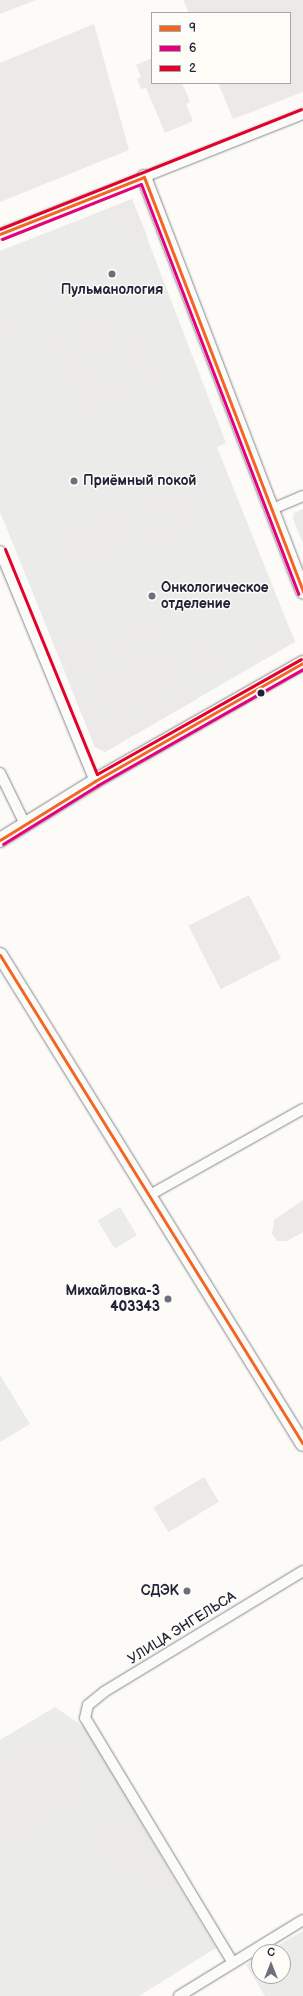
<!DOCTYPE html>
<meta charset="utf-8">
<style>
body{margin:0}
#map{position:relative;width:303px;height:1996px;overflow:hidden;background:#fcfbf8;font-family:"Balsamiq Sans",sans-serif}
div>[style]{position:absolute}
.built>*{inset:0;background:#ebebe9;transform-origin:0 0}
.green>*{inset:0;background:#ebeae8;transform-origin:0 0}
.roads{filter:drop-shadow(0 0 1px #88888c) drop-shadow(0 0 1px #88888c)}
.street>*{height:10px;margin:-5px;padding:0 5px;transform-origin:5px;border-radius:5px;background:#fbfbf9}
.secondary>*{height:14px;margin:-7px;padding:0 7px;transform-origin:7px;border-radius:7px;background:#fbfbf9}
.bus-1>*{height:3px;margin:-1.5px;padding:0 1.5px;transform-origin:1.5px;border-radius:1.5px;background:#f26522}
.bus-2>*{height:3px;margin:-1.5px;padding:0 1.5px;transform-origin:1.5px;border-radius:1.5px;background:#e5007d}
.bus-3>*{height:3px;margin:-1.5px;padding:0 1.5px;transform-origin:1.5px;border-radius:1.5px;background:#e4002b}
.dots>*{width:11px;height:11px;translate:-50% -50%;box-sizing:border-box;border:2px solid #fdfcf7;border-radius:50%}
span{translate:-50% -50%;white-space:nowrap;text-align:center;line-height:1.15;-webkit-text-stroke:3px #fdfcf7;paint-order:stroke}
.poi-label{font-size:14px;color:#22223b;font-weight:700}
.left{translate:0 -50%;text-align:left}
.right{translate:-100% -50%;text-align:right}
.street-label{font-size:14px;color:#22223b}
.legend{position:absolute;left:151px;top:12px;width:140px;height:72px;box-sizing:border-box;background:#fdfcf7;border:1px solid #a5a5ac;margin:0;padding:5px 7px;list-style:none;font-size:12px;color:#22223b}
.legend li{display:flex;align-items:center;gap:8px;height:20px}
.legend b{width:20px;border:1px solid #a5a5ac}
.north{position:absolute;left:251px;top:1944px;width:40px;height:40px;box-sizing:border-box;background:#fdfcf7;border:1px solid #a5a5ac;border-radius:50%;rotate:0deg;font-size:11px;font-weight:700;line-height:16px;text-align:center;color:#22223b}
.north::after{content:'';display:block;margin:auto;width:14px;height:18px;background:#6e6e7d;clip-path:polygon(50% 0,100% 100%,50% 72%,0 100%)}
</style>
<div id="map">
<div class="built">
<i style="clip-path:polygon(132px 199px,226px 443px,217px 447px,295px 642px,105px 752px,95px 747px,0 512px,0 251px)"></i>
<i style="clip-path:polygon(303px 509px,303px 544px,293px 519px,294px 513px)"></i>
<i style="left:120px;top:1207px;width:33px;height:26px;rotate:59deg"></i>
<i style="clip-path:polygon(0 1375px,30px 1424px,0 1442px)"></i>
<i style="clip-path:polygon(55px 1707px,85px 1728px,216px 1948px,139px 1996px,0 1996px,0 1740px)"></i>
<i style="clip-path:polygon(303px 1931px,303px 1996px,265px 1996px,246px 1965px,259px 1957px,259px 1976px,283px 1976px,283px 1952px,267px 1952px)"></i>
</div>
<div class="green">
<i style="clip-path:polygon(0 0,36px 0,0 14px)"></i>
<i style="clip-path:polygon(183px 0,303px 0,303px 92px,233px 119px,218px 83px,290px 83px,290px 13px,189px 13px)"></i>
<i style="clip-path:polygon(94px 24px,129px 150px,0 202px,0 63px)"></i>
<i style="clip-path:polygon(152px 58px,152px 83px,182px 83px,190px 102px,186px 104px,193px 121px,165px 133px,146px 88px,141px 89px,137px 79px,141px 77px,136px 65px)"></i>
<i style="left:132px;top:199px;width:43px;height:24px;rotate:68deg"></i>
<i style="clip-path:polygon(0 313px,9px 316px,16px 327px,16px 336px,6px 340px,0 341px)"></i>
<i style="clip-path:polygon(99px 318px,116px 322px,110px 364px,105px 366px,66px 328px)"></i>
<i style="clip-path:polygon(124px 325px,137px 326px,161px 388px,153px 391px,115px 364px,120px 327px)"></i>
<i style="clip-path:polygon(60px 330px,101px 370px,100px 380px,105px 391px,126px 381px,147px 393px,83px 420px,47px 336px)"></i>
<i style="clip-path:polygon(175px 455px,202px 523px,192px 528px,130px 500px,127px 493px,133px 490px,128px 472px)"></i>
<i style="clip-path:polygon(122px 508px,134px 546px,72px 575px,51px 531px,87px 516px,91px 521px)"></i>
<i style="clip-path:polygon(135px 511px,181px 532px,179px 539px,168px 544px,144px 541px,131px 516px)"></i>
<i style="clip-path:polygon(149px 620px,160px 636px,122px 656px,113px 655px,106px 643px)"></i>
<i style="clip-path:polygon(90px 626px,107px 663px,74px 680px,59px 643px)"></i>
<i style="clip-path:polygon(190px 628px,201px 633px,213px 656px,213px 666px,205px 672px,196px 668px,179px 636px,179px 632px)"></i>
<i style="left:290px;top:629px;width:14px;height:99px;rotate:69deg"></i>
<i style="clip-path:polygon(163px 640px,187px 682px,109px 723px,91px 686px,114px 667px)"></i>
<i style="clip-path:polygon(187px 686px,197px 699px,105px 752px,95px 747px,75px 698px,89px 692px,103px 723px,109px 728px)"></i>
<i style="left:249px;top:895px;width:71px;height:68px;rotate:63deg"></i>
<i style="clip-path:polygon(303px 1200px,303px 1232px,287px 1241px,277px 1241px,272px 1234px,274px 1220px)"></i>
<i style="left:204px;top:1477px;width:29px;height:59px;rotate:59deg"></i>
<i style="clip-path:polygon(49px 1734px,65px 1736px,80px 1747px,92px 1783px,86px 1796px,73px 1808px,0 1854px,0 1756px,31px 1737px)"></i>
<i style="clip-path:polygon(129px 1812px,134px 1814px,176px 1886px,176px 1892px,160px 1902px,147px 1896px,140px 1880px,116px 1883px,90px 1846px,68px 1858px,59px 1852px)"></i>
<i style="clip-path:polygon(0 1911px,16px 1936px,4px 1943px,0 1937px)"></i>
</div>
<div class="roads">
<div class="street">
<i style="left:0;top:234px;width:326px;rotate:-21.6deg"></i>
<i style="left:270px;top:510px;width:36px;rotate:-23deg"></i>
<i style="left:0;top:551px;width:249px;rotate:67.6deg"></i>
<i style="left:0;top:773px;width:57px;rotate:63.9deg"></i>
<i style="left:148px;top:1196px;width:178px;rotate:-29.3deg"></i>
<i style="left:233px;top:1963px;width:286px;rotate:-121.1deg"></i>
<i style="left:85px;top:1718px;width:13px;rotate:-77deg"></i>
<i style="left:88px;top:1705px;width:21px;rotate:-39deg"></i>
<i style="left:104px;top:1692px;width:233px;rotate:-31.3deg"></i>
<i style="left:179px;top:1996px;width:145px;rotate:-31.5deg"></i>
</div>
<div class="secondary">
<i style="left:144px;top:177px;width:444px;rotate:69deg"></i>
<i style="left:0;top:840px;width:112px;rotate:-31.8deg"></i>
<i style="left:95px;top:781px;width:239px;rotate:-29.6deg"></i>
<i style="left:0;top:955px;width:575px;rotate:58.22deg"></i>
</div>
</div>
<div class="bus-1">
<i style="left:0;top:234px;width:155px;rotate:-21.6deg"></i>
<i style="left:144px;top:177px;width:444px;rotate:69deg"></i>
<i style="left:0;top:840px;width:112px;rotate:-31.8deg"></i>
<i style="left:95px;top:781px;width:239px;rotate:-29.6deg"></i>
<i style="left:0;top:955px;width:575px;rotate:58.22deg"></i>
</div>
<div class="bus-2">
<i style="left:2px;top:239px;width:149px;rotate:-21.6deg"></i>
<i style="left:141px;top:184px;width:439px;rotate:69deg"></i>
<i style="left:3px;top:844px;width:112px;rotate:-31.8deg"></i>
<i style="left:98px;top:785px;width:236px;rotate:-29.5deg"></i>
</div>
<div class="bus-3">
<i style="left:0;top:229px;width:324px;rotate:-21.7deg"></i>
<i style="left:5px;top:549px;width:243px;rotate:67.8deg"></i>
<i style="left:97px;top:774px;width:234px;rotate:-29.4deg"></i>
</div>
<div class="dots">
<i style="left:112px;top:274px;background:#6e6e7d"></i>
<i style="left:74px;top:481px;background:#6e6e7d"></i>
<i style="left:152px;top:596px;background:#6e6e7d"></i>
<i style="left:261px;top:693px;background:#22223b"></i>
<i style="left:168px;top:1299px;background:#6e6e7d"></i>
<i style="left:187px;top:1591px;background:#6e6e7d"></i>
</div>
<div class="poi-label">
<span style="left:112px;top:290px">Пульманология</span>
<span class="left" style="left:83px;top:481px">Приёмный покой</span>
<span class="left" style="left:161px;top:596px">Онкологическое<br>отделение</span>
<span class="right" style="left:160px;top:1299px">Михайловка-3<br>403343</span>
<span class="right" style="left:179px;top:1591px">СДЭК</span>
</div>
<div class="street-label">
<span style="left:182px;top:1628px;rotate:-32deg">УЛИЦА ЭНГЕЛЬСА</span>
</div>
<ul class="legend">
<li><b style="height:5px;background:#f26522"></b>9</li>
<li><b style="height:5px;background:#e5007d"></b>6</li>
<li><b style="height:5px;background:#e4002b"></b>2</li>
</ul>
<div class="north">С</div>
</div>
